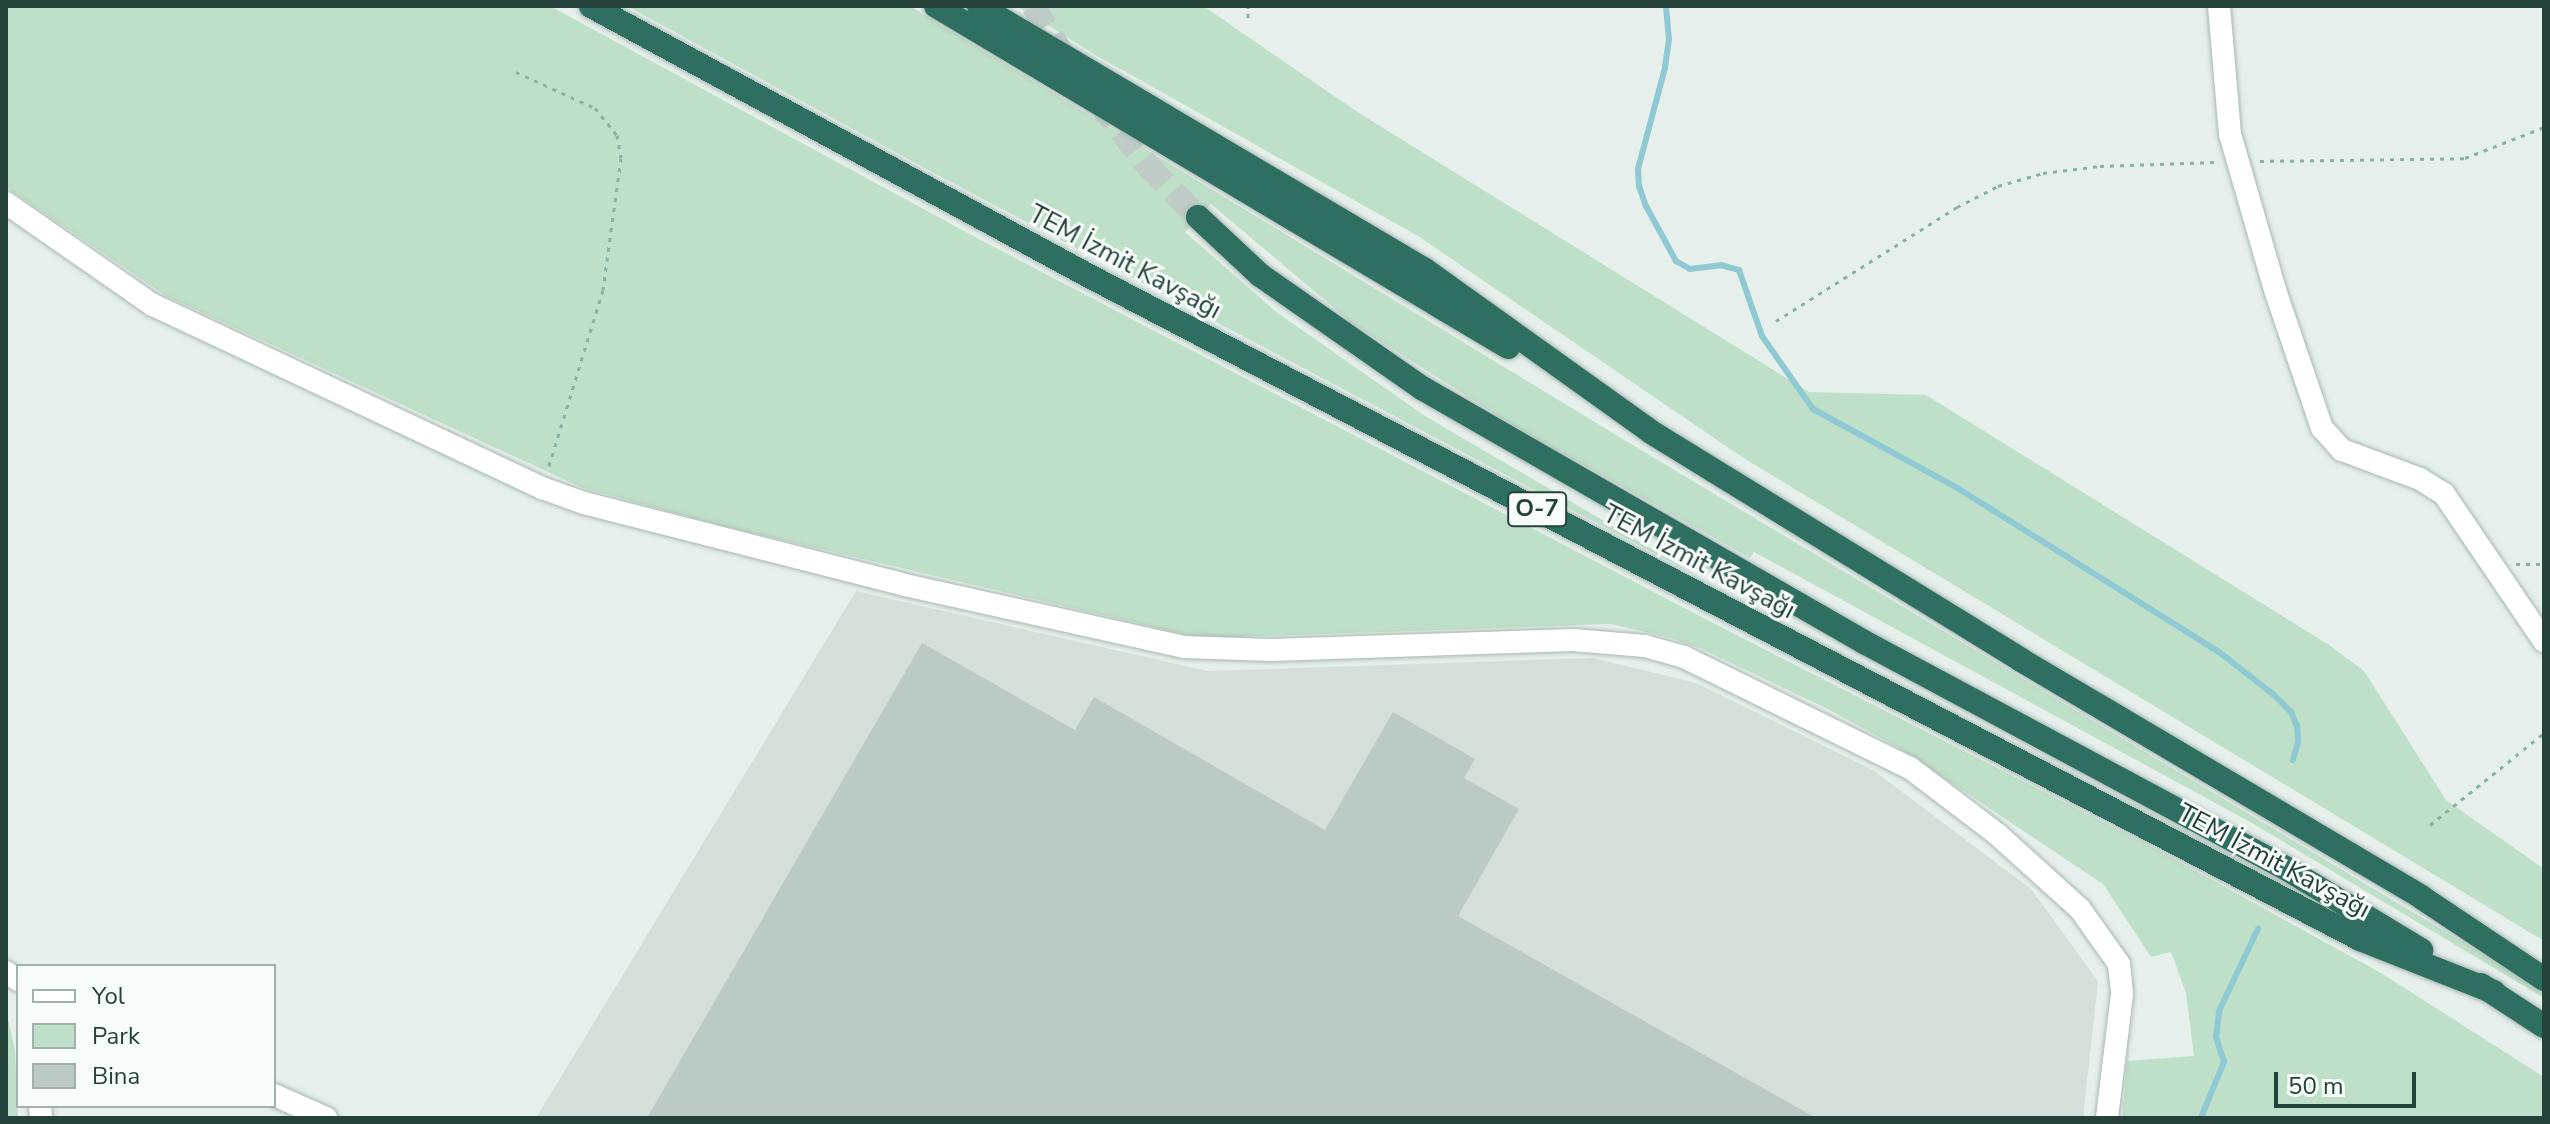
<!DOCTYPE html>
<meta charset="utf-8">
<style>
body{margin:0}
#map{position:relative;width:2550px;height:1124px;overflow:hidden;background:#e6efeb;font-family:"Nunito Sans",sans-serif}
div>[style]{position:absolute}
.built>*{inset:0;background:#d4dfda}
.green>*{inset:0;background:#bfe0c8}
.stream>*{height:6px;margin:-3px;padding:0 3px;transform-origin:3px;border-radius:3px;background:#8ec9d4}
.building>*{inset:0;background:#bbcac4}
.motorway-tunnel>*{height:24px;margin-top:-12px;transform-origin:0;background:repeating-linear-gradient(90deg,#bfccc8 0 24px,transparent 0 36px)}
.path>*{height:3px;margin-top:-1.5px;transform-origin:0;background:repeating-linear-gradient(90deg,#86b3a5 0 4px,transparent 0 10px)}
.roads{filter:drop-shadow(0 0 2px #a8b8b2) drop-shadow(0 0 2px #a8b8b2)}
.minor>*{height:22px;margin:-11px;padding:0 11px;transform-origin:11px;border-radius:11px;background:#fff}
.motorway>*{height:24px;margin:-12px;padding:0 12px;transform-origin:12px;border-radius:12px;background:#2f6f62}
span{translate:-50% -50%;white-space:nowrap;text-align:center;line-height:1.15;-webkit-text-stroke:6px #f7fbf9;paint-order:stroke}
.shield-label span{padding:2px 6px;background:#f7fbf9;border:2px solid;border-radius:6px;-webkit-text-stroke-width:0}
.shield-label{font-size:24px;color:#24423a;font-weight:700}
.street-label{font-size:26px;color:#24423a}
.frame{position:absolute;inset:0;border:8px solid #24423a;pointer-events:none}
.legend{position:absolute;left:16px;top:964px;width:260px;height:144px;box-sizing:border-box;background:#f7fbf9;border:2px solid #a3b1ad;margin:0;padding:10px 14px;list-style:none;font-size:24px;color:#24423a}
.legend li{display:flex;align-items:center;gap:16px;height:40px}
.legend b{width:40px;border:2px solid #a3b1ad}
.scale{position:absolute;left:2274px;top:1072px;width:142px;height:36px;box-sizing:border-box;border:4px solid #24423a;border-top:0;padding-left:10px;font-size:24px;line-height:28px;white-space:nowrap;color:#24423a;-webkit-text-stroke:6px #f7fbf9;paint-order:stroke}
</style>
<div id="map">
<div class="built">
<i style="clip-path:polygon(856px 591px,1207px 671px,1593px 658px,1696px 683px,1873px 770px,2031px 889px,2098px 981px,2083px 1118px,536px 1118px)"></i>
</div>
<div class="green">
<i style="clip-path:polygon(6px 6px,550px 6px,975px 237px,1717px 625px,2154px 848px,2381px 973px,2544px 1077px,2544px 1118px,2122px 1118px,2127px 1061px,2194px 1056px,2186px 993px,2171px 952px,2151px 957px,2103px 884px,1899px 748px,1828px 709px,1702px 649px,1671px 638px,1611px 624px,1201px 638px,727px 527px,583px 488px,166px 296px,6px 187px)"></i>
<i style="clip-path:polygon(627px 6px,910px 6px,1616px 435px,2526px 980px,2544px 994px,2544px 998px,2252px 823px,1754px 552px,1750px 558px,1509px 423px,1352px 323px,1211px 204px,1185px 232px,1275px 311px,1425px 416px,1703px 579px,932px 172px)"></i>
<i style="clip-path:polygon(1017px 6px,1203px 6px,1359px 113px,1809px 392px,1926px 395px,2329px 645px,2364px 671px,2446px 800px,2544px 869px,2544px 941px,1745px 459px,1418px 236px,1099px 57px)"></i>
<i style="clip-path:polygon(6px 1011px,15px 1050px,18px 1118px,6px 1118px)"></i>
</div>
<div class="stream">
<i style="left:1666px;top:6px;width:33px;rotate:85deg"></i>
<i style="left:1669px;top:39px;width:29px;rotate:98deg"></i>
<i style="left:1665px;top:68px;width:105px;rotate:105deg"></i>
<i style="left:1638px;top:169px;width:17px;rotate:87deg"></i>
<i style="left:1639px;top:186px;width:21px;rotate:71deg"></i>
<i style="left:1646px;top:206px;width:63px;rotate:61.4deg"></i>
<i style="left:1676px;top:261px;width:16px;rotate:30deg"></i>
<i style="left:1690px;top:269px;width:31px;rotate:-7deg"></i>
<i style="left:1721px;top:265px;width:19px;rotate:16deg"></i>
<i style="left:1739px;top:270px;width:70px;rotate:70.8deg"></i>
<i style="left:1762px;top:336px;width:89px;rotate:55.1deg"></i>
<i style="left:1813px;top:409px;width:166px;rotate:28.7deg"></i>
<i style="left:1959px;top:489px;width:307px;rotate:32.1deg"></i>
<i style="left:2219px;top:652px;width:68px;rotate:37.9deg"></i>
<i style="left:2273px;top:694px;width:25px;rotate:45deg"></i>
<i style="left:2291px;top:712px;width:15px;rotate:67deg"></i>
<i style="left:2297px;top:726px;width:16px;rotate:86deg"></i>
<i style="left:2298px;top:742px;width:19px;rotate:106deg"></i>
<i style="left:2201px;top:1118px;width:61px;rotate:-67.7deg"></i>
<i style="left:2224px;top:1062px;width:26px;rotate:-108deg"></i>
<i style="left:2216px;top:1037px;width:26px;rotate:-83deg"></i>
<i style="left:2219px;top:1011px;width:91px;rotate:-64.6deg"></i>
</div>
<div class="building">
<i style="clip-path:polygon(922px 643px,1075px 730px,1094px 697px,1325px 830px,1393px 712px,1475px 759px,1464px 778px,1519px 809px,1458px 916px,1816px 1118px,647px 1118px)"></i>
</div>
<div class="motorway-tunnel">
<i style="left:1033px;top:6px;width:61px;rotate:58.4deg"></i>
<i style="left:1099px;top:103px;width:80px;rotate:52.1deg"></i>
<i style="left:1148px;top:166px;width:71px;rotate:45.6deg"></i>
</div>
<div class="path">
<i style="left:1248px;top:18px;width:12px;rotate:-90deg"></i>
<i style="left:516px;top:72px;width:87px;rotate:24.5deg"></i>
<i style="left:595px;top:108px;width:35px;rotate:51deg"></i>
<i style="left:617px;top:135px;width:23px;rotate:80deg"></i>
<i style="left:621px;top:158px;width:133px;rotate:97.8deg"></i>
<i style="left:603px;top:290px;width:187px;rotate:107.1deg"></i>
<i style="left:2260px;top:161px;width:205px;rotate:-0.8deg"></i>
<i style="left:2465px;top:158px;width:85px;rotate:-21.4deg"></i>
<i style="left:1776px;top:321px;width:214px;rotate:-32.2deg"></i>
<i style="left:1957px;top:207px;width:46px;rotate:-27.1deg"></i>
<i style="left:1998px;top:186px;width:47px;rotate:-16.1deg"></i>
<i style="left:2043px;top:173px;width:57px;rotate:-7deg"></i>
<i style="left:2100px;top:166px;width:116px;rotate:-2deg"></i>
<i style="left:2516px;top:564px;width:28px"></i>
<i style="left:2430px;top:825px;width:146px;rotate:-38.9deg"></i>
</div>
<div class="roads">
<div class="minor">
<i style="left:2219px;top:6px;width:128px;rotate:85.1deg"></i>
<i style="left:2230px;top:134px;width:162px;rotate:73.9deg"></i>
<i style="left:2275px;top:290px;width:146px;rotate:71.2deg"></i>
<i style="left:2322px;top:428px;width:30px;rotate:48deg"></i>
<i style="left:2342px;top:450px;width:83px;rotate:20.4deg"></i>
<i style="left:2420px;top:479px;width:28px;rotate:32deg"></i>
<i style="left:2444px;top:494px;width:178px;rotate:55.8deg"></i>
<i style="left:6px;top:203px;width:179px;rotate:34.8deg"></i>
<i style="left:153px;top:305px;width:430px;rotate:25.2deg"></i>
<i style="left:542px;top:488px;width:45px;rotate:19.7deg"></i>
<i style="left:584px;top:503px;width:331px;rotate:14.3deg"></i>
<i style="left:905px;top:585px;width:286px;rotate:12.5deg"></i>
<i style="left:1184px;top:647px;width:87px;rotate:2deg"></i>
<i style="left:1271px;top:650px;width:302px;rotate:-1.9deg"></i>
<i style="left:1573px;top:640px;width:72px;rotate:4.8deg"></i>
<i style="left:1645px;top:646px;width:41px;rotate:15.8deg"></i>
<i style="left:1684px;top:657px;width:252px;rotate:26.2deg"></i>
<i style="left:1910px;top:768px;width:109px;rotate:37.2deg"></i>
<i style="left:1997px;top:834px;width:112px;rotate:42.1deg"></i>
<i style="left:2080px;top:909px;width:67px;rotate:54.7deg"></i>
<i style="left:2119px;top:964px;width:30px;rotate:84deg"></i>
<i style="left:2122px;top:994px;width:125px;rotate:96.9deg"></i>
<i style="left:6px;top:972px;width:14px;rotate:34deg"></i>
<i style="left:274px;top:1095px;width:57px;rotate:23.9deg"></i>
<i style="left:40px;top:1106px;width:12px;rotate:85deg"></i>
</div>
<div class="motorway">
<i style="left:591px;top:6px;width:569px;rotate:28.46deg"></i>
<i style="left:1091px;top:277px;width:1431px;rotate:27.55deg"></i>
<i style="left:2360px;top:939px;width:144px;rotate:21.6deg"></i>
<i style="left:936px;top:6px;width:666px;rotate:30.8deg"></i>
<i style="left:979px;top:6px;width:518px;rotate:30.62deg"></i>
<i style="left:1425px;top:270px;width:278px;rotate:35.6deg"></i>
<i style="left:1651px;top:432px;width:435px;rotate:31.6deg"></i>
<i style="left:2021px;top:660px;width:465px;rotate:30.6deg"></i>
<i style="left:2421px;top:897px;width:148px;rotate:33.7deg"></i>
<i style="left:1198px;top:217px;width:85px;rotate:43.1deg"></i>
<i style="left:1260px;top:275px;width:198px;rotate:34.9deg"></i>
<i style="left:1422px;top:388px;width:510px;rotate:29.88deg"></i>
<i style="left:1864px;top:642px;width:480px;rotate:28.2deg"></i>
<i style="left:2287px;top:869px;width:157px;rotate:31.2deg"></i>
<i style="left:2481px;top:985px;width:75px;rotate:33.1deg"></i>
</div>
</div>
<div class="shield-label">
<span style="left:1537px;top:509px">O-7</span>
</div>
<div class="street-label">
<span style="left:1125px;top:262px;rotate:28deg">TEM İzmit Kavşağı</span>
<span style="left:1699px;top:562px;rotate:28deg">TEM İzmit Kavşağı</span>
<span style="left:2274px;top:861px;rotate:28deg">TEM İzmit Kavşağı</span>
</div>
<div class="frame"></div>
<ul class="legend">
<li><b style="height:10px;background:#fff"></b>Yol</li>
<li><b style="height:22px;background:#bfe0c8"></b>Park</li>
<li><b style="height:22px;background:#bbcac4"></b>Bina</li>
</ul>
<div class="scale">50 m</div>
</div>
